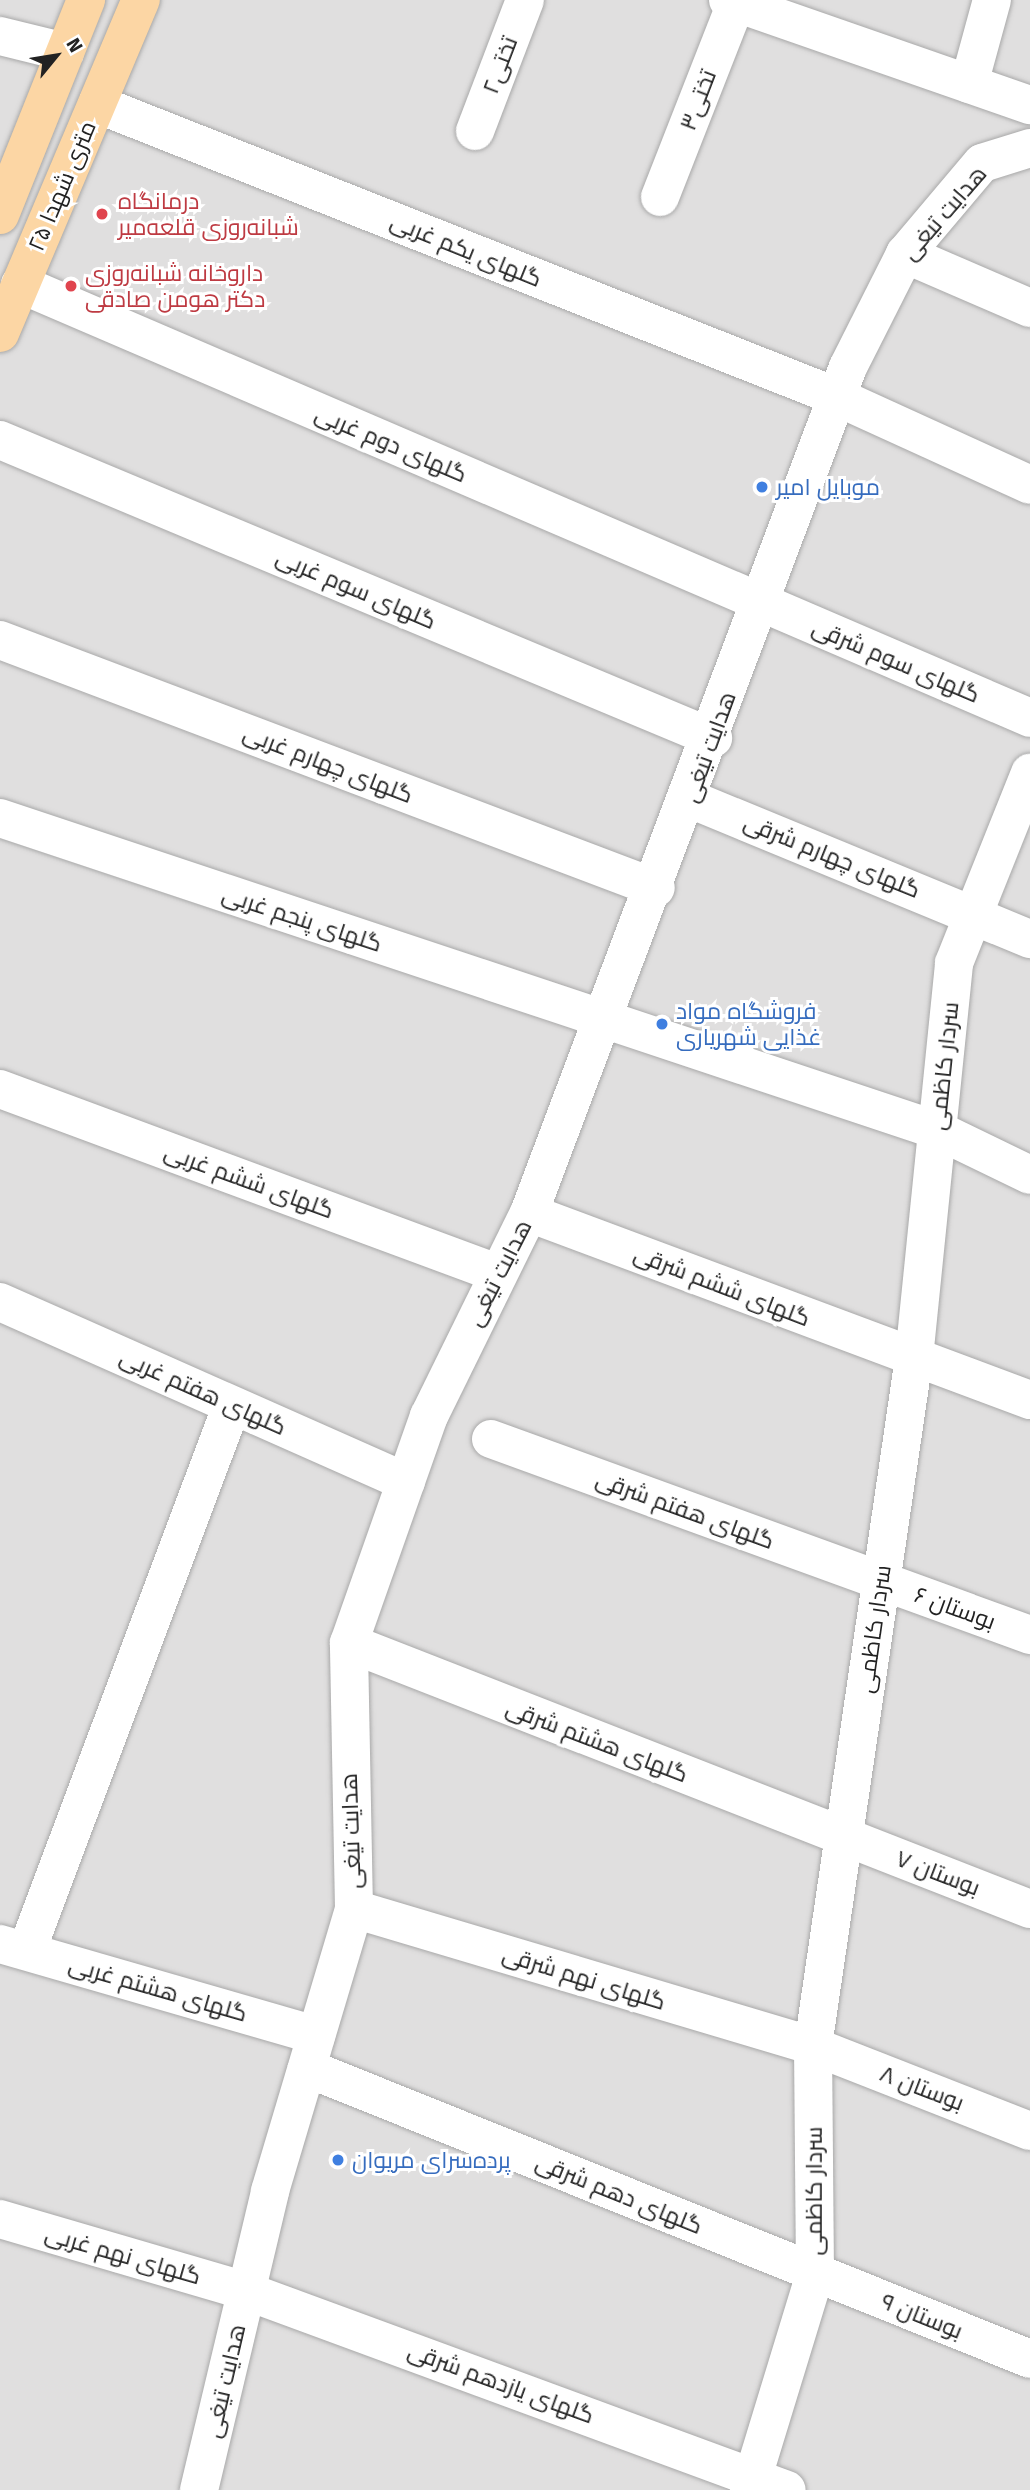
<!DOCTYPE html>
<meta charset="utf-8">
<style>
body{margin:0}
#map{position:relative;width:1030px;height:2490px;overflow:hidden;background:#f2efe9;font-family:"Fira Sans",Cairo,sans-serif}
div>[style]{position:absolute}
.residential>*{inset:0;background:#e0dfdf;transform-origin:0 0}
.roads{filter:drop-shadow(0 0 2px #a9a9a9) drop-shadow(0 0 2px #a9a9a9)}
.minor>*{height:38px;margin:-19px;padding:0 19px;transform-origin:19px;border-radius:19px;background:#fff}
.major>*{height:38px;margin:-19px;padding:0 19px;transform-origin:19px;border-radius:19px;background:#fcd6a4}
.dots>*{width:19px;height:19px;translate:-50% -50%;box-sizing:border-box;border:4px solid #fff;border-radius:50%}
span{translate:-50% -50%;white-space:nowrap;text-align:center;line-height:1.15;-webkit-text-stroke:6px #fff;paint-order:stroke}
.street-label{font-size:23px;color:#222}
.health-label{font-size:23px;color:#be3a42}
.left{translate:0 -50%;text-align:left}
.shop-label{font-size:23px;color:#366cbe}
.north{position:absolute;left:21px;top:21px;width:70px;height:70px;-webkit-text-stroke:5px #fff;paint-order:stroke;rotate:60deg;font-size:19px;font-weight:700;line-height:28px;text-align:center;color:#222}
.north::after{content:'';display:block;margin:auto;width:24px;height:32px;background:#222;clip-path:polygon(50% 0,100% 100%,50% 72%,0 100%)}
</style>
<div id="map">
<div class="residential">
<i style="left:0;top:0;width:1030px;height:2490px"></i>
</div>
<div class="roads">
<div class="minor">
<i style="left:728px;top:0;width:320px;rotate:19.2deg"></i>
<i style="left:0;top:36px;width:67px;rotate:13.8deg"></i>
<i style="left:969px;top:84px;width:87px;rotate:-74.7deg"></i>
<i style="left:97px;top:104px;width:794px;rotate:21.59deg"></i>
<i style="left:835px;top:396px;width:214px;rotate:24.5deg"></i>
<i style="left:475px;top:131px;width:140px;rotate:-69.1deg"></i>
<i style="left:660px;top:197px;width:208px;rotate:-68.6deg"></i>
<i style="left:905px;top:254px;width:136px;rotate:23.4deg"></i>
<i style="left:20px;top:284px;width:1099px;rotate:23.25deg"></i>
<i style="left:0;top:440px;width:773px;rotate:22.68deg"></i>
<i style="left:0;top:640px;width:701px;rotate:20.71deg"></i>
<i style="left:690px;top:799px;width:368px;rotate:22.4deg"></i>
<i style="left:0;top:818px;width:988px;rotate:18.42deg"></i>
<i style="left:937px;top:1130px;width:103px;rotate:25.8deg"></i>
<i style="left:0;top:1089px;width:530px;rotate:20.32deg"></i>
<i style="left:529px;top:1213px;width:535px;rotate:20.47deg"></i>
<i style="left:0;top:1302px;width:444px;rotate:23.9deg"></i>
<i style="left:491px;top:1439px;width:574px;rotate:19.98deg"></i>
<i style="left:349px;top:1643px;width:731px;rotate:21.34deg"></i>
<i style="left:354px;top:1909px;width:479px;rotate:16.6deg"></i>
<i style="left:813px;top:2046px;width:233px;rotate:21.4deg"></i>
<i style="left:0;top:1944px;width:329px;rotate:16.1deg"></i>
<i style="left:27px;top:1950px;width:582px;rotate:-69.39deg"></i>
<i style="left:307px;top:2068px;width:779px;rotate:21.92deg"></i>
<i style="left:0;top:2219px;width:256px;rotate:16.3deg"></i>
<i style="left:246px;top:2291px;width:576px;rotate:20.2deg"></i>
<i style="left:199px;top:2490px;width:307px;rotate:-76.6deg"></i>
<i style="left:270px;top:2191px;width:294px;rotate:-73.4deg"></i>
<i style="left:354px;top:1909px;width:266px;rotate:-91.1deg"></i>
<i style="left:349px;top:1643px;width:241px;rotate:-70.6deg"></i>
<i style="left:429px;top:1416px;width:226px;rotate:-63.8deg"></i>
<i style="left:529px;top:1213px;width:904px;rotate:-69.34deg"></i>
<i style="left:848px;top:367px;width:127px;rotate:-63.2deg"></i>
<i style="left:905px;top:254px;width:119px;rotate:-49.8deg"></i>
<i style="left:982px;top:163px;width:50px;rotate:-17.4deg"></i>
<i style="left:749px;top:2490px;width:226px;rotate:-73deg"></i>
<i style="left:815px;top:2274px;width:228px;rotate:-90.5deg"></i>
<i style="left:813px;top:2046px;width:695px;rotate:-81.65deg"></i>
<i style="left:914px;top:1358px;width:397px;rotate:-84.2deg"></i>
<i style="left:954px;top:963px;width:205px;rotate:-68.2deg"></i>
</div>
<div class="major">
<i style="left:0;top:215px;width:232px;rotate:-68.2deg"></i>
<i style="left:0;top:333px;width:362px;rotate:-67.1deg"></i>
</div>
</div>
<div class="dots">
<i style="left:102px;top:214px;background:#e0444e"></i>
<i style="left:71px;top:286px;background:#e0444e"></i>
<i style="left:762px;top:487px;background:#3f7fe0"></i>
<i style="left:662px;top:1024px;background:#3f7fe0"></i>
<i style="left:338px;top:2160px;background:#3f7fe0"></i>
</div>
<div class="street-label">
<span style="left:500px;top:65px;rotate:-69deg">تختی۲</span>
<span style="left:698px;top:100px;rotate:-69deg">تختی۳</span>
<span style="left:62px;top:186px;rotate:-67deg">۲۵ متری شهدا</span>
<span style="left:944px;top:213px;rotate:-49deg">هدایت تیغی</span>
<span style="left:466px;top:250px;rotate:22deg">گلهای یکم غربی</span>
<span style="left:391px;top:444px;rotate:23deg">گلهای دوم غربی</span>
<span style="left:356px;top:589px;rotate:23deg">گلهای سوم غربی</span>
<span style="left:896px;top:661px;rotate:23deg">گلهای سوم شرقی</span>
<span style="left:709px;top:747px;rotate:-70deg">هدایت تیغی</span>
<span style="left:328px;top:764px;rotate:21deg">گلهای چهارم غربی</span>
<span style="left:832px;top:856px;rotate:22deg">گلهای چهارم شرقی</span>
<span style="left:302px;top:919px;rotate:18deg">گلهای پنجم غربی</span>
<span style="left:944px;top:1066px;rotate:-84deg">سردار کاظمی</span>
<span style="left:249px;top:1181px;rotate:20deg">گلهای ششم غربی</span>
<span style="left:499px;top:1273px;rotate:-63deg">هدایت تیغی</span>
<span style="left:722px;top:1286px;rotate:21deg">گلهای ششم شرقی</span>
<span style="left:203px;top:1392px;rotate:24deg">گلهای هفتم غربی</span>
<span style="left:685px;top:1510px;rotate:20deg">گلهای هفتم شرقی</span>
<span style="left:955px;top:1608px;rotate:20deg">بوستان ۶</span>
<span style="left:874px;top:1629px;rotate:-82deg">سردار کاظمی</span>
<span style="left:597px;top:1741px;rotate:21deg">گلهای هشتم شرقی</span>
<span style="left:351px;top:1831px;rotate:-92deg">هدایت تیغی</span>
<span style="left:938px;top:1873px;rotate:21deg">بوستان ۷</span>
<span style="left:584px;top:1978px;rotate:17deg">گلهای نهم شرقی</span>
<span style="left:158px;top:1989px;rotate:16deg">گلهای هشتم غربی</span>
<span style="left:922px;top:2088px;rotate:21deg">بوستان ۸</span>
<span style="left:814px;top:2191px;rotate:-90deg">سردار کاظمی</span>
<span style="left:619px;top:2194px;rotate:22deg">گلهای دهم شرقی</span>
<span style="left:123px;top:2255px;rotate:16deg">گلهای نهم غربی</span>
<span style="left:922px;top:2316px;rotate:22deg">بوستان ۹</span>
<span style="left:225px;top:2381px;rotate:-77deg">هدایت تیغی</span>
<span style="left:501px;top:2383px;rotate:20deg">گلهای یازدهم شرقی</span>
</div>
<div class="health-label">
<span class="left" style="left:118px;top:214px">درمانگاه<br>شبانه‌روزی قلعه‌میر</span>
<span class="left" style="left:85px;top:286px">داروخانه شبانه‌روزی<br>دکتر هومن صادقی</span>
</div>
<div class="shop-label">
<span class="left" style="left:776px;top:487px">موبایل امیر</span>
<span class="left" style="left:676px;top:1024px">فروشگاه مواد<br>غذایی شهریاری</span>
<span class="left" style="left:352px;top:2160px">پرده‌سرای مریوان</span>
</div>
<div class="north">N</div>
</div>
